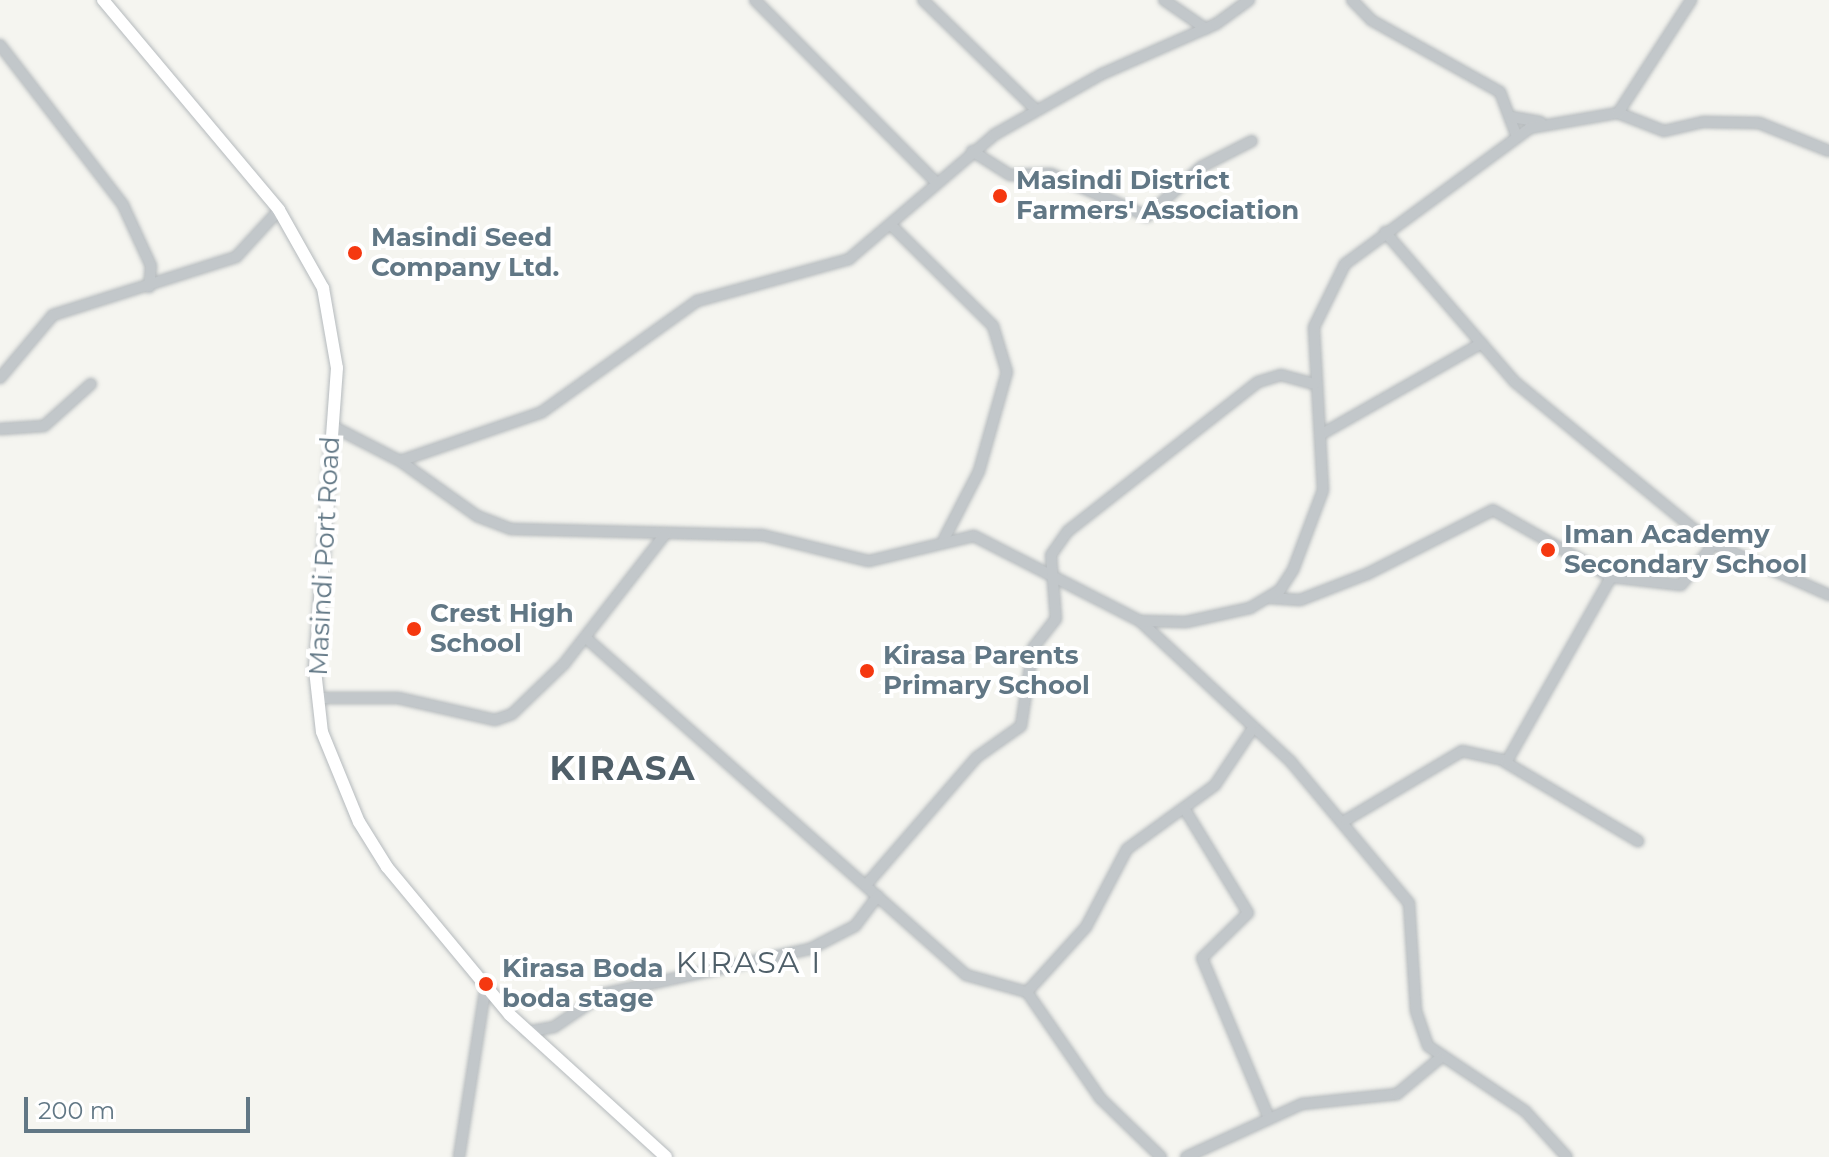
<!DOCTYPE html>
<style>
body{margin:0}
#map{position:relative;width:1829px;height:1157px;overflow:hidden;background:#f5f5f0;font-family:Montserrat,sans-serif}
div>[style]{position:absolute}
.roads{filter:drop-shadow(0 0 2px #b5babd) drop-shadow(0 0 2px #b5babd)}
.minor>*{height:10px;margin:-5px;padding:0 5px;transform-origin:5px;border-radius:5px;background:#c2c7ca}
.major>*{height:12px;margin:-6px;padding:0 6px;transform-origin:6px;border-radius:6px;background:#fff}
.dots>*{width:22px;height:22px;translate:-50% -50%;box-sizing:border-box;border:4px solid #fff;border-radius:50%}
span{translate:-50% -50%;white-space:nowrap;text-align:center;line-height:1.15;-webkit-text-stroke:8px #fff;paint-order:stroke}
.poi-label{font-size:26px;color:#617785;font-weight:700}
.left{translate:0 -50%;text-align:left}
.street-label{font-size:26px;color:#617785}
.quarter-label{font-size:30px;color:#4f5f69;letter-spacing:2px}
.district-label{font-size:34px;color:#4f5f69;font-weight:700;letter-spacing:2px}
.scale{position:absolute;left:24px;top:1097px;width:226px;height:36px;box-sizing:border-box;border:4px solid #617785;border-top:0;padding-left:10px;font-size:24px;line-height:28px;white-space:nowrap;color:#617785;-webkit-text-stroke:6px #fff;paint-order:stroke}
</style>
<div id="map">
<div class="roads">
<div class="minor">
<i style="left:755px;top:0;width:258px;rotate:45.2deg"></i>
<i style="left:923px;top:0;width:156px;rotate:44.2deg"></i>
<i style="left:1164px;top:0;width:51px;rotate:34.6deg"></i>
<i style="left:1352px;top:0;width:28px;rotate:46deg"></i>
<i style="left:1371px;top:20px;width:148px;rotate:29.2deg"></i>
<i style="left:1500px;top:92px;width:48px;rotate:69.3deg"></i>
<i style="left:0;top:45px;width:202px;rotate:52.4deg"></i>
<i style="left:123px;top:205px;width:67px;rotate:65.3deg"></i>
<i style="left:151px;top:266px;width:21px;rotate:95deg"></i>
<i style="left:1618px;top:113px;width:49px;rotate:21.4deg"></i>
<i style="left:1664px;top:131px;width:40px;rotate:-13deg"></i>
<i style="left:1703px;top:122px;width:56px;rotate:1deg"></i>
<i style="left:1759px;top:123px;width:75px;rotate:21.8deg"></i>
<i style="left:1512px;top:117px;width:29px;rotate:10deg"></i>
<i style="left:972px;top:151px;width:45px;rotate:32.3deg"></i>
<i style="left:1010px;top:175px;width:41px;rotate:-1.4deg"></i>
<i style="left:1051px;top:174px;width:105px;rotate:23.6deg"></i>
<i style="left:1147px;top:216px;width:73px;rotate:-42.2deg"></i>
<i style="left:1201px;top:167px;width:57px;rotate:-27deg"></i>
<i style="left:893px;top:227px;width:141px;rotate:44.7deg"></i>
<i style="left:993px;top:326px;width:48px;rotate:73.1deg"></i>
<i style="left:1007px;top:372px;width:103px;rotate:105.8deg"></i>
<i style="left:979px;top:471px;width:76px;rotate:117.2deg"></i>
<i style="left:1385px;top:232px;width:198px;rotate:49.1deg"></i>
<i style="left:1515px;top:382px;width:255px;rotate:39.4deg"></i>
<i style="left:0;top:378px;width:82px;rotate:-49.9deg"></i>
<i style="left:53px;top:315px;width:192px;rotate:-17.6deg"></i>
<i style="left:236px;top:257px;width:64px;rotate:-47.5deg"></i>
<i style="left:332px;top:426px;width:76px;rotate:27.2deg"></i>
<i style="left:400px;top:461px;width:95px;rotate:35.5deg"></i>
<i style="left:477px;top:516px;width:36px;rotate:21deg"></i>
<i style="left:511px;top:529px;width:251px;rotate:1.4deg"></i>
<i style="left:762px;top:535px;width:110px;rotate:13.7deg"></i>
<i style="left:869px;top:561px;width:108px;rotate:-13.4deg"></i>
<i style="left:974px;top:536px;width:186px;rotate:27.1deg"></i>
<i style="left:1140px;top:621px;width:207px;rotate:43deg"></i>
<i style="left:1291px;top:762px;width:184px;rotate:50.1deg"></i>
<i style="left:1409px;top:903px;width:108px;rotate:86.3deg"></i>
<i style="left:1416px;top:1011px;width:37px;rotate:71deg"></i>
<i style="left:1428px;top:1046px;width:117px;rotate:33.8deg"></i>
<i style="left:1525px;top:1111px;width:62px;rotate:47.6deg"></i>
<i style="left:0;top:429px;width:44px;rotate:-3.9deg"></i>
<i style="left:44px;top:426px;width:63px;rotate:-41.8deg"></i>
<i style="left:1320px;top:435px;width:186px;rotate:-29.6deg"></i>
<i style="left:400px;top:461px;width:150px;rotate:-19deg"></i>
<i style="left:542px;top:412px;width:191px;rotate:-35.6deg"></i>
<i style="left:697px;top:301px;width:158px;rotate:-15.4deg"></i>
<i style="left:849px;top:259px;width:191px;rotate:-40.5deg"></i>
<i style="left:994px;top:135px;width:124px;rotate:-29.5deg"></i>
<i style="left:1102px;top:74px;width:124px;rotate:-23.7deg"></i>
<i style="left:1216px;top:24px;width:41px;rotate:-36deg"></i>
<i style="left:1270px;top:598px;width:30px;rotate:4deg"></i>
<i style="left:1300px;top:600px;width:72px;rotate:-21.2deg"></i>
<i style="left:1367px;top:574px;width:141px;rotate:-26.9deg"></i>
<i style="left:1493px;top:510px;width:136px;rotate:29.6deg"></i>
<i style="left:1142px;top:621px;width:44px;rotate:1.3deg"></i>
<i style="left:1186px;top:622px;width:66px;rotate:-12.3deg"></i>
<i style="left:1250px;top:608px;width:35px;rotate:-31deg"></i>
<i style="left:1280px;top:590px;width:24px;rotate:-57deg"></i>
<i style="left:1293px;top:570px;width:85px;rotate:-69.4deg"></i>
<i style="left:1323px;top:490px;width:163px;rotate:-93.2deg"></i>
<i style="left:1314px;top:327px;width:70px;rotate:-63.8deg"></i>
<i style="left:1345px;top:264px;width:230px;rotate:-36.3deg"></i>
<i style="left:1530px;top:128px;width:89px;rotate:-9.7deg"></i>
<i style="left:1618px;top:113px;width:135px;rotate:-57.1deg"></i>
<i style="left:586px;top:638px;width:508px;rotate:41.57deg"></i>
<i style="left:966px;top:975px;width:63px;rotate:15.6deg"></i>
<i style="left:1027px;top:992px;width:88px;rotate:-47.8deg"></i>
<i style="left:1086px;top:927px;width:88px;rotate:-62.3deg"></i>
<i style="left:1127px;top:849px;width:109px;rotate:-36deg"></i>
<i style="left:1215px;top:785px;width:65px;rotate:-56.3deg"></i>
<i style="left:318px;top:698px;width:80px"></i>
<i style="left:398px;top:698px;width:99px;rotate:12.8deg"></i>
<i style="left:495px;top:720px;width:18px;rotate:-19deg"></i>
<i style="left:512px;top:714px;width:72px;rotate:-43.9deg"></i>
<i style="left:564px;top:664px;width:166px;rotate:-52.1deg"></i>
<i style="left:1505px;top:762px;width:155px;rotate:30.7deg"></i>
<i style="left:1184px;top:808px;width:123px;rotate:58.6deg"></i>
<i style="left:1248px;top:913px;width:64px;rotate:135.6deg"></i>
<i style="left:1202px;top:958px;width:171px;rotate:67.3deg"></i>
<i style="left:1346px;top:820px;width:135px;rotate:-30.7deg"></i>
<i style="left:1462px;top:751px;width:46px;rotate:12.5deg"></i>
<i style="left:1507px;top:761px;width:211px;rotate:-60.5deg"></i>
<i style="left:1611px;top:577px;width:70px;rotate:6.5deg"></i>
<i style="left:1681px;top:585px;width:53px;rotate:-51.2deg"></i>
<i style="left:1714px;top:544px;width:126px;rotate:23.9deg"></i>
<i style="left:866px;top:885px;width:169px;rotate:-49.1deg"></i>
<i style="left:977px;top:757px;width:54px;rotate:-35.2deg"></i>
<i style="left:1021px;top:726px;width:79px;rotate:-81.3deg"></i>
<i style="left:1033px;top:648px;width:37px;rotate:-52deg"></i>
<i style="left:1056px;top:619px;width:64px;rotate:-94.5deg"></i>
<i style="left:1051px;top:555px;width:29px;rotate:-55deg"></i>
<i style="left:1068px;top:531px;width:241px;rotate:-38.1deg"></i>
<i style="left:1258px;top:382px;width:24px;rotate:-17deg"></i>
<i style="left:1281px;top:375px;width:35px;rotate:15deg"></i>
<i style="left:1027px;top:992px;width:129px;rotate:55.4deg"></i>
<i style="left:1100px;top:1098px;width:85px;rotate:44deg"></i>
<i style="left:526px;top:1032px;width:28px;rotate:-10deg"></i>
<i style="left:554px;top:1027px;width:59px;rotate:-34deg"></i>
<i style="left:603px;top:994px;width:212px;rotate:-12.3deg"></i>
<i style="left:810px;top:949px;width:51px;rotate:-27.1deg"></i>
<i style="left:855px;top:926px;width:38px;rotate:-53deg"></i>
<i style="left:459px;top:1157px;width:175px;rotate:-81.1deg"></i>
<i style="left:1186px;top:1157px;width:128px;rotate:-24.6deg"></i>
<i style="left:1302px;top:1104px;width:96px;rotate:-6deg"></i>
<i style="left:1397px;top:1094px;width:55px;rotate:-39.8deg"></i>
</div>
<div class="major">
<i style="left:103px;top:0;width:274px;rotate:50deg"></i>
<i style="left:279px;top:210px;width:90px;rotate:60.6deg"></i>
<i style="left:323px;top:288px;width:81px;rotate:80.1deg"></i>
<i style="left:337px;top:368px;width:303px;rotate:94.2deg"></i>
<i style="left:315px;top:670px;width:62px;rotate:83.6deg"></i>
<i style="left:322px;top:732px;width:97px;rotate:67.7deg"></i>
<i style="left:359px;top:822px;width:53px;rotate:58.1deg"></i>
<i style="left:387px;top:867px;width:192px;rotate:50.3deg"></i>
<i style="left:510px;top:1015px;width:211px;rotate:42.3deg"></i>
</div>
</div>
<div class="dots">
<i style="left:1000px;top:196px;background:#f53810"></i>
<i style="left:355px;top:253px;background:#f53810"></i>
<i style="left:1548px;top:550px;background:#f53810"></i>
<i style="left:414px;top:629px;background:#f53810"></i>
<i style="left:867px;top:671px;background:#f53810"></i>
<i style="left:486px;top:984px;background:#f53810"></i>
</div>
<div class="poi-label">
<span class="left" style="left:1016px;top:196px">Masindi District<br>Farmers' Association</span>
<span class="left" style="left:371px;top:253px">Masindi Seed<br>Company Ltd.</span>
<span class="left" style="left:1564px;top:550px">Iman Academy<br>Secondary School</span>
<span class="left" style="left:430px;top:629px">Crest High<br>School</span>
<span class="left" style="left:883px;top:671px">Kirasa Parents<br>Primary School</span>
<span class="left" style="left:502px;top:984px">Kirasa Boda<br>boda stage</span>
</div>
<div class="street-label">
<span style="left:325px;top:556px;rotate:-87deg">Masindi Port Road</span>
</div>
<div class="quarter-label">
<span style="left:749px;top:963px">KIRASA I</span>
</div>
<div class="district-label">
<span style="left:623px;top:769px">KIRASA</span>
</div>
<div class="scale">200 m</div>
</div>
